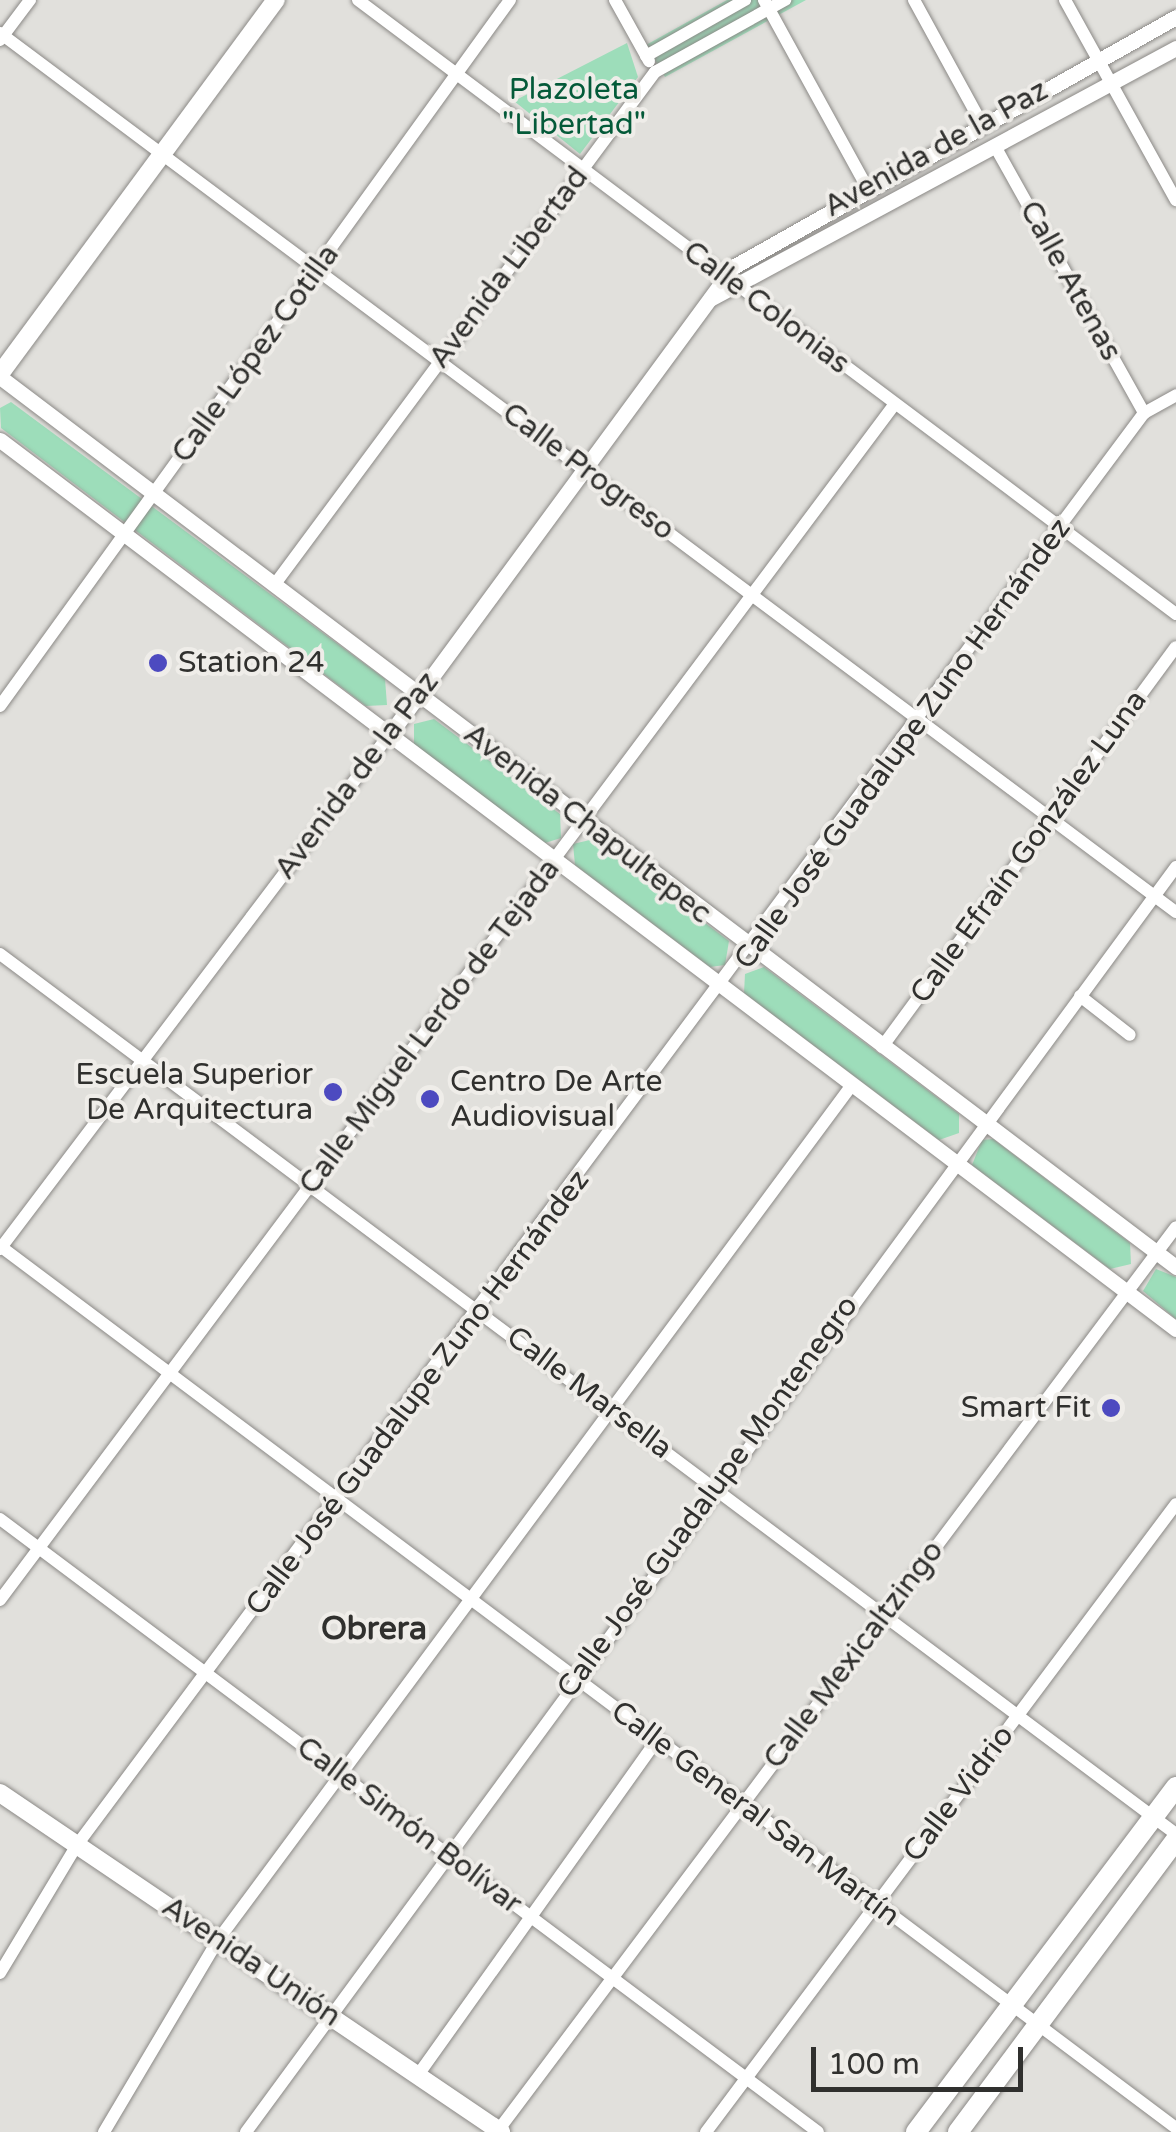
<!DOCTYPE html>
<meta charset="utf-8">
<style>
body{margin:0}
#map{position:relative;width:1176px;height:2132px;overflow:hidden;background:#e1e0dc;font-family:"Varela Round",sans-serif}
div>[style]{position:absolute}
.green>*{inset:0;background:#9dddba}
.roads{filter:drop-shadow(0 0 2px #8b8986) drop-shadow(0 0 2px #8b8986)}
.minor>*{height:12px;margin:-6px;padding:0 6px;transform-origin:6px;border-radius:6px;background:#fff}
.tertiary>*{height:15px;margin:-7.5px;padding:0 7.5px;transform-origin:7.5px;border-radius:7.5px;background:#fff}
.secondary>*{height:18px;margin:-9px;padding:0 9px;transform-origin:9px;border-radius:9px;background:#fff}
.primary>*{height:20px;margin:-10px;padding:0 10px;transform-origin:10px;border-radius:10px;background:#fff}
.dots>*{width:28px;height:28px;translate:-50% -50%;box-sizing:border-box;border:5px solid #efede9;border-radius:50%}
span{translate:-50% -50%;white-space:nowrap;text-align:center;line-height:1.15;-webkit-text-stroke:8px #efede9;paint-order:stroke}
.park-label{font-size:30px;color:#045a39}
.street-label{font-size:30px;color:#30302e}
.poi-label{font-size:30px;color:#30302e}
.left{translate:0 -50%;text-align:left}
.right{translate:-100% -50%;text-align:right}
.neighbourhood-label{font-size:32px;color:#30302e;font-weight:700}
.scale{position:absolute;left:811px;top:2047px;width:212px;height:45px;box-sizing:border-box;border:5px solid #30302e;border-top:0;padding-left:12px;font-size:30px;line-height:35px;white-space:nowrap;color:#30302e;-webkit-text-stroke:8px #efede9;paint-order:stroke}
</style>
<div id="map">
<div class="green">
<i style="clip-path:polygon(727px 0,806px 0,665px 77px,646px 45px)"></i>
<i style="clip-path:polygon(627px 43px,638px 77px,580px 154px,514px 101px)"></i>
<i style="clip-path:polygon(11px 402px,385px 679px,387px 705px,366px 706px,1px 428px,0 408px)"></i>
<i style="clip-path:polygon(434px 719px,560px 814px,561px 838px,545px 843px,414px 745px,414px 724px)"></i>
<i style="clip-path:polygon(594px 839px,729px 941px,725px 965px,710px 967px,575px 865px,573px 844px)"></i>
<i style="clip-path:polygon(764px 967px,959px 1114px,959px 1133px,939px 1140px,744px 993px,745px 974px)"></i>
<i style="clip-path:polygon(993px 1139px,1130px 1243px,1131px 1264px,1110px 1269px,972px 1165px,982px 1140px)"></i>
<i style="clip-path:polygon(1156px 1269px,1176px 1277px,1176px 1319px,1143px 1291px)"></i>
</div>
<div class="roads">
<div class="minor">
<i style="left:358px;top:0;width:1023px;rotate:36.89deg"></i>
<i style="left:615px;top:0;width:70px;rotate:60.9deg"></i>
<i style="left:764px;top:0;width:213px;rotate:61.2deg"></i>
<i style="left:914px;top:0;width:141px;rotate:61.3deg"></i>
<i style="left:1065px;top:0;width:229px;rotate:61deg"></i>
<i style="left:0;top:33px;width:1468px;rotate:36.78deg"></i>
<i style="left:0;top:40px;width:50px;rotate:-53.1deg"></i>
<i style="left:646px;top:56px;width:114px;rotate:-29.5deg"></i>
<i style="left:996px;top:148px;width:304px;rotate:60.8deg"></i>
<i style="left:275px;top:584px;width:638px;rotate:-53.42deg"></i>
<i style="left:655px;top:72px;width:149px;rotate:-29deg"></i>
<i style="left:0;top:706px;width:871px;rotate:-54.16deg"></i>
<i style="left:0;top:954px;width:1469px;rotate:36.81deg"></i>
<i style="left:1080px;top:996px;width:63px;rotate:38deg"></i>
<i style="left:882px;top:1047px;width:496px;rotate:-53.7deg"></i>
<i style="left:0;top:1246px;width:1470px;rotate:36.87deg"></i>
<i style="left:0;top:1249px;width:645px;rotate:-52.88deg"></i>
<i style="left:0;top:1519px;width:1022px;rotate:36.85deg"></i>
<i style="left:0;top:1600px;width:1492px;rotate:-53.2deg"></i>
<i style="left:0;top:1973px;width:149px;rotate:-59deg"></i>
<i style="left:77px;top:1845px;width:1786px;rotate:-53.31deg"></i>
<i style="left:1144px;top:413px;width:37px;rotate:-29deg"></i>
<i style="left:418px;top:2075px;width:412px;rotate:-54.5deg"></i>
<i style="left:104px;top:2132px;width:223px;rotate:-59.3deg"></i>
<i style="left:218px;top:1940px;width:1063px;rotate:-53.45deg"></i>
<i style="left:246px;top:2132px;width:1570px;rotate:-53.68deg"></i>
<i style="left:497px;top:2132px;width:1131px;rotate:-53.12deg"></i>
<i style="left:706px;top:2132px;width:784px;rotate:-53.19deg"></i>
</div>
<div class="tertiary">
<i style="left:710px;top:299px;width:529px;rotate:-28.31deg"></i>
<i style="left:0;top:377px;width:1475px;rotate:37.12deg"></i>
<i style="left:0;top:440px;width:1474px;rotate:37.09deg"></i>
<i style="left:389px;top:735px;width:581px;rotate:-53.68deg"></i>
<i style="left:733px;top:267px;width:509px;rotate:-29.44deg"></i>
</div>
<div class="secondary">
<i style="left:0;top:374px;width:465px;rotate:-53.6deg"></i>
<i style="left:0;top:1793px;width:605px;rotate:34.08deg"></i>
</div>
<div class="primary">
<i style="left:916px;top:2132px;width:432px;rotate:-53deg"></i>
<i style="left:958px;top:2132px;width:364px;rotate:-53.3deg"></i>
</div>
</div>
<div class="dots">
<i style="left:158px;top:663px;background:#4d4ac0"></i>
<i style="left:333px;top:1092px;background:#4d4ac0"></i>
<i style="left:430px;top:1099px;background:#4d4ac0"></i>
<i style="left:1111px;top:1408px;background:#4d4ac0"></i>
</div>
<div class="park-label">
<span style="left:574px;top:107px">Plazoleta<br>"Libertad"</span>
</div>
<div class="street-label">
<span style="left:936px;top:149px;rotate:-29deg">Avenida de la Paz</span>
<span style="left:509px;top:268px;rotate:-53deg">Avenida Libertad</span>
<span style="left:1070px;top:281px;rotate:61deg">Calle Atenas</span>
<span style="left:766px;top:308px;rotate:37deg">Calle Colonias</span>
<span style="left:256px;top:354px;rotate:-54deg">Calle López Cotilla</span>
<span style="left:588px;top:472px;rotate:37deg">Calle Progreso</span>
<span style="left:903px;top:744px;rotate:-54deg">Calle José Guadalupe Zuno Hernández</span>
<span style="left:357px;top:776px;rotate:-53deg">Avenida de la Paz</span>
<span style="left:587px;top:824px;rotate:38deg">Avenida Chapultepec</span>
<span style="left:1029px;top:847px;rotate:-54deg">Calle Efraín González Luna</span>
<span style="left:430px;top:1027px;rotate:-53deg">Calle Miguel Lerdo de Tejada</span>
<span style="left:418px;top:1393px;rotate:-53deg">Calle José Guadalupe Zuno Hernández</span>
<span style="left:589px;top:1393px;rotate:37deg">Calle Marsella</span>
<span style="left:708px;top:1497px;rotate:-54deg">Calle José Guadalupe Montenegro</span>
<span style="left:854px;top:1655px;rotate:-53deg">Calle Mexicaltzingo</span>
<span style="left:959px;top:1794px;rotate:-53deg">Calle Vidrio</span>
<span style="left:755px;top:1814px;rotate:37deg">Calle General San Martín</span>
<span style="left:409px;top:1826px;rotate:37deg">Calle Simón Bolívar</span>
<span style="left:251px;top:1962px;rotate:34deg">Avenida Unión</span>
</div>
<div class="poi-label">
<span class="left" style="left:178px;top:663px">Station 24</span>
<span class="right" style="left:313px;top:1092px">Escuela Superior<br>De Arquitectura</span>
<span class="left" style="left:450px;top:1099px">Centro De Arte<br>Audiovisual</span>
<span class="right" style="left:1091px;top:1408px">Smart Fit</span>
</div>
<div class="neighbourhood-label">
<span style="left:374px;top:1629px">Obrera</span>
</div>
<div class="scale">100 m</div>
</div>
